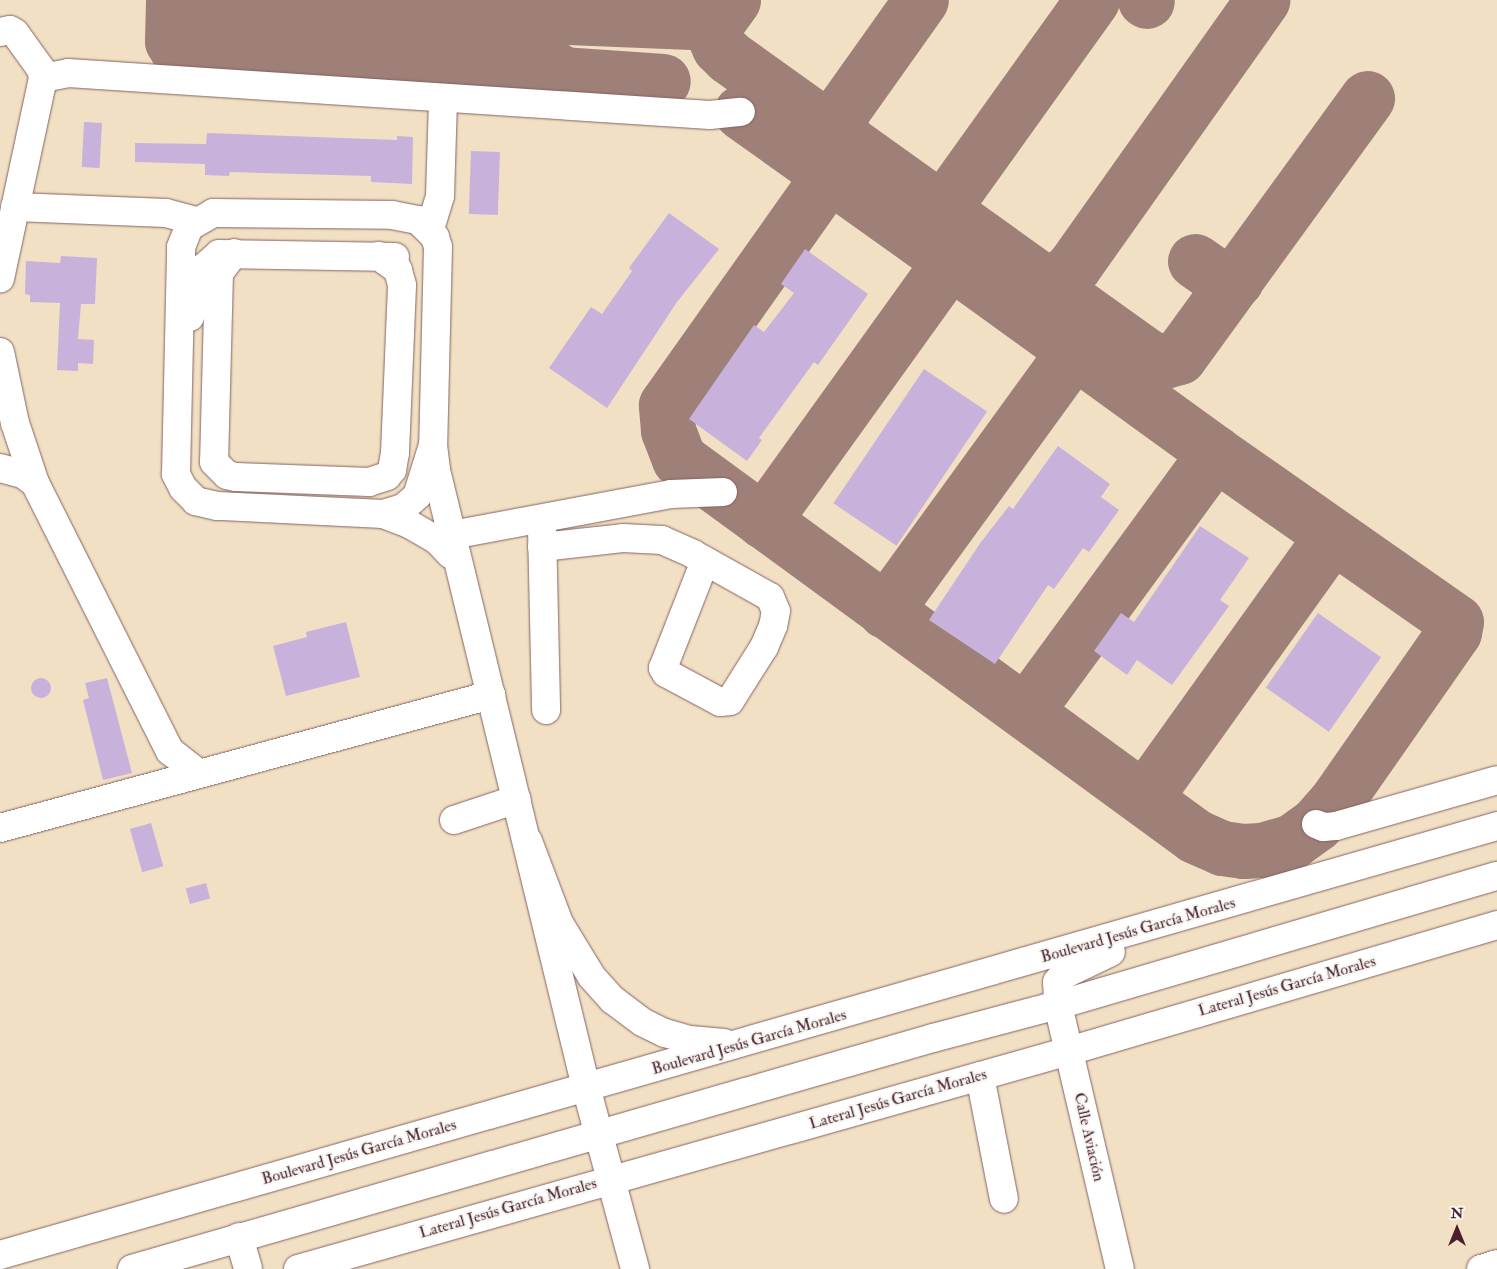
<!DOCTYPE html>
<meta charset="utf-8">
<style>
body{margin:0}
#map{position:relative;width:1497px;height:1269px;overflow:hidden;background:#f2e0c4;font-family:"IM FELL Double Pica",serif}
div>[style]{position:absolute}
.taxiway>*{height:55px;margin:-27.5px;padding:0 27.5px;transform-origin:27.5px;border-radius:27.5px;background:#9e8078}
.building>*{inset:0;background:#c8b1db;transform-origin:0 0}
.round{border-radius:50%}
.roads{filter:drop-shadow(0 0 1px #856361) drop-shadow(0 0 1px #856361)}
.minor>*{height:28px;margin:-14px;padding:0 14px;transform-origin:14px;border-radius:14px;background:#fff}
.major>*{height:28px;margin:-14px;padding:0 14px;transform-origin:14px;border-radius:14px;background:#fff}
span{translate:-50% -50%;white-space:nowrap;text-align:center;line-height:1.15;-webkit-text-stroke:4px #f6f6f2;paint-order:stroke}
.street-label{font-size:16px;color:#4a1f2b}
.north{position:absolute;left:1432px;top:1204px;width:50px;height:50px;-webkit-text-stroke:4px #f6f6f2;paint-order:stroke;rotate:0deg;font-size:14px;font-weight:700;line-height:20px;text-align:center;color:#4a1f2b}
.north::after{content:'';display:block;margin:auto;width:18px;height:22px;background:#4a1f2b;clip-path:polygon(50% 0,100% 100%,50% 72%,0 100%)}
</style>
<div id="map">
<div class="taxiway">
<i style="left:173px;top:0;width:41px;rotate:91.4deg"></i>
<i style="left:172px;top:41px;width:12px;rotate:59deg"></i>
<i style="left:178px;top:51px;width:107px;rotate:2.7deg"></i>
<i style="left:285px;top:56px;width:10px;rotate:-29deg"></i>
<i style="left:192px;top:0;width:94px;rotate:3.7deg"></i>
<i style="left:286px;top:6px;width:13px;rotate:-29deg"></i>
<i style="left:297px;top:0;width:51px;rotate:93.4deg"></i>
<i style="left:294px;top:51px;width:8px;rotate:45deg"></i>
<i style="left:300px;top:57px;width:100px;rotate:4deg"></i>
<i style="left:400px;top:64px;width:18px;rotate:-16deg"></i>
<i style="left:299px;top:0;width:10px;rotate:45deg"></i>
<i style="left:306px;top:7px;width:98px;rotate:3.5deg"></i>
<i style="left:404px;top:13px;width:10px;rotate:-6deg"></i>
<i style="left:414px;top:12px;width:11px;rotate:-52deg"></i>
<i style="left:422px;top:0;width:59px;rotate:94.8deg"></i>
<i style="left:417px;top:59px;width:7px;rotate:45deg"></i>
<i style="left:422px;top:64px;width:122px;rotate:4.2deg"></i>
<i style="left:544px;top:73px;width:12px;rotate:-20deg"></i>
<i style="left:733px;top:0;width:29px;rotate:126deg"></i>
<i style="left:716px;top:23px;width:10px;rotate:107deg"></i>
<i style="left:713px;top:33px;width:15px;rotate:67deg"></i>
<i style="left:719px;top:47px;width:14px;rotate:45deg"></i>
<i style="left:729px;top:57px;width:514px;rotate:35.58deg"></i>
<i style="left:1147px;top:356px;width:15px;rotate:23deg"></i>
<i style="left:1161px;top:362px;width:19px;rotate:-16deg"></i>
<i style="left:1179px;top:357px;width:320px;rotate:-54deg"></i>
<i style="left:1145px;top:0;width:2px;rotate:27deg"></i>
<i style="left:421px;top:3px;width:13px;rotate:58deg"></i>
<i style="left:428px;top:14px;width:120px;rotate:3.3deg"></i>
<i style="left:548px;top:21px;width:12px;rotate:-35deg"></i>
<i style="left:558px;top:7px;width:14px;rotate:45deg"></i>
<i style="left:568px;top:17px;width:148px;rotate:2.3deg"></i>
<i style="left:555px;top:69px;width:8px;rotate:40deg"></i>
<i style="left:561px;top:74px;width:102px;rotate:3.9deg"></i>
<i style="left:741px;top:112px;width:257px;rotate:35.5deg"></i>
<i style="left:950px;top:261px;width:327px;rotate:35.9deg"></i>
<i style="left:1215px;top:453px;width:294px;rotate:35deg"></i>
<i style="left:1456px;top:622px;width:10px;rotate:101deg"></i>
<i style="left:1454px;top:632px;width:205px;rotate:124.9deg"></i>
<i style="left:1337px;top:800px;width:32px;rotate:131deg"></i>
<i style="left:1316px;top:824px;width:29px;rotate:144deg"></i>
<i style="left:1293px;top:841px;width:33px;rotate:164deg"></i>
<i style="left:1261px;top:850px;width:18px;rotate:177deg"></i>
<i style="left:1243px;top:851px;width:21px;rotate:-172deg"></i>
<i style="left:1222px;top:848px;width:30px;rotate:-156deg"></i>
<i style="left:1195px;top:836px;width:639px;rotate:-143.85deg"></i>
<i style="left:679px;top:459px;width:31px;rotate:-111deg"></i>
<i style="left:668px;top:430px;width:25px;rotate:-95deg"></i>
<i style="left:666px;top:405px;width:282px;rotate:-54.7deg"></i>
<i style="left:845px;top:140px;width:13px;rotate:-119deg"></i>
<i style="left:839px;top:129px;width:18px;rotate:-81deg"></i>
<i style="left:842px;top:111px;width:136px;rotate:-54.6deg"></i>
<i style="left:956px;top:219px;width:14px;rotate:-111deg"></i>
<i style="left:951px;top:206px;width:13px;rotate:-77deg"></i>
<i style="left:954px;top:193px;width:237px;rotate:-54.4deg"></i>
<i style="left:1195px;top:261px;width:35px;rotate:35deg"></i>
<i style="left:1224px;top:281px;width:12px;rotate:-5deg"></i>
<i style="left:1040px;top:279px;width:20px;rotate:3deg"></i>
<i style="left:1060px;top:280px;width:20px;rotate:-45deg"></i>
<i style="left:1074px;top:266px;width:326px;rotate:-54.7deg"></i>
<i style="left:763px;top:521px;width:320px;rotate:-54.3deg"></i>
<i style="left:885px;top:611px;width:320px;rotate:-54deg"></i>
<i style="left:1026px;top:711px;width:320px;rotate:-53.8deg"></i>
<i style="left:1145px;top:797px;width:321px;rotate:-54.4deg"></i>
</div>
<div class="building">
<i style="left:84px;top:122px;width:18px;height:45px;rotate:3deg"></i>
<i style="clip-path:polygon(207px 133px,397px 140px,397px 136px,413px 137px,412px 184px,371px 182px,371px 176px,230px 172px,229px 176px,205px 175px,205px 164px,135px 162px,135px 143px,206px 144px)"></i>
<i style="left:471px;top:151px;width:29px;height:63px;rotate:2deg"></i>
<i style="clip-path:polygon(669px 213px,719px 249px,677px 302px,607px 408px,549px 368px,591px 307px,602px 314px,632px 271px,629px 268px)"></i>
<i style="clip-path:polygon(805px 249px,868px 294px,818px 365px,814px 362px,759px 438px,762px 440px,747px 461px,689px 419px,754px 325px,764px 332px,794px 293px,781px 284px)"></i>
<i style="clip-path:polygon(61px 256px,97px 258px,95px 304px,81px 304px,78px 339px,94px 340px,93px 364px,78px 363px,78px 371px,57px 370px,60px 303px,30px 302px,30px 295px,25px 294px,26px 261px,60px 263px)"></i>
<i style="left:924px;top:369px;width:76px;height:162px;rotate:34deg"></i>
<i style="clip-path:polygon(1058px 446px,1110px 484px,1101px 497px,1119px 510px,1089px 552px,1083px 548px,1054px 589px,1048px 585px,995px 664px,929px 620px,981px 542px,1009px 506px,1013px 509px)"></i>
<i style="clip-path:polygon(1200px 526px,1249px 558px,1220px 600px,1229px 606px,1172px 685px,1137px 660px,1127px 675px,1094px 651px,1121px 613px,1134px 622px)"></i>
<i style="left:1318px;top:613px;width:77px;height:91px;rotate:35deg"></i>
<i style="clip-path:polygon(346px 622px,360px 677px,286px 696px,273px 646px,307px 637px,306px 632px)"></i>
<i class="round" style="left:31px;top:678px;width:20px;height:20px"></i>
<i style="clip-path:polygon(107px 678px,132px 773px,103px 780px,83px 700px,89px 698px,85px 683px)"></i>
<i style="left:151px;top:823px;width:45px;height:22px;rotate:74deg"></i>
<i style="left:206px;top:883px;width:16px;height:21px;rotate:75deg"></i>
</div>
<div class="roads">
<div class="minor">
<i style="left:0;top:32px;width:10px;rotate:-11deg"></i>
<i style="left:10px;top:30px;width:6px;rotate:31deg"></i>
<i style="left:15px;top:33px;width:44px;rotate:54.2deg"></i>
<i style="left:41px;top:69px;width:9px;rotate:77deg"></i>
<i style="left:43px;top:78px;width:205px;rotate:102.1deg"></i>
<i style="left:43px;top:78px;width:25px;rotate:-11deg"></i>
<i style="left:68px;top:73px;width:643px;rotate:3.74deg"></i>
<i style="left:710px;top:115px;width:31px;rotate:-6deg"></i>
<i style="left:15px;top:207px;width:151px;rotate:2.3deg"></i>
<i style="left:166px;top:213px;width:30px;rotate:15deg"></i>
<i style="left:430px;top:229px;width:34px;rotate:-73deg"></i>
<i style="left:440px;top:196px;width:97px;rotate:-88.2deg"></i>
<i style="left:234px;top:253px;width:25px;rotate:127deg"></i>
<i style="left:219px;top:273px;width:189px;rotate:91.5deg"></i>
<i style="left:214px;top:462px;width:18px;rotate:45deg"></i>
<i style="left:227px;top:475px;width:9px;rotate:13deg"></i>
<i style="left:236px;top:477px;width:133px;rotate:2.2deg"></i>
<i style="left:369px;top:482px;width:19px;rotate:-18deg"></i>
<i style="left:387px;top:476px;width:8px;rotate:-50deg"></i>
<i style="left:392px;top:470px;width:17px;rotate:-80deg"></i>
<i style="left:395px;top:453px;width:168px;rotate:-87.6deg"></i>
<i style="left:402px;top:285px;width:16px;rotate:-105deg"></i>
<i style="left:398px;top:270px;width:24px;rotate:-144deg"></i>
<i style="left:190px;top:317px;width:51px;rotate:-75.1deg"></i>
<i style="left:203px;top:268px;width:21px;rotate:-41deg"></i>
<i style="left:219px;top:254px;width:176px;rotate:1deg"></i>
<i style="left:0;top:352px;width:73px;rotate:78.1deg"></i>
<i style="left:15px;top:423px;width:63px;rotate:71.6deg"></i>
<i style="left:35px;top:483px;width:300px;rotate:63.3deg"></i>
<i style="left:170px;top:751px;width:36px;rotate:38deg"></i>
<i style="left:433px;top:445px;width:53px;rotate:107.4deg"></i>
<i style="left:417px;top:496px;width:18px;rotate:139deg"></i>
<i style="left:403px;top:508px;width:21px;rotate:163deg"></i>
<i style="left:383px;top:514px;width:166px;rotate:-177.2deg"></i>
<i style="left:217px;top:506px;width:22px;rotate:-167deg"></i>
<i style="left:196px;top:501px;width:18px;rotate:-135deg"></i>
<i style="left:183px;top:488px;width:16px;rotate:-117deg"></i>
<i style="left:176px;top:474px;width:227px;rotate:-88.7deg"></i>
<i style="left:181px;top:247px;width:22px;rotate:-68deg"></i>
<i style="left:189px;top:227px;width:28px;rotate:-30deg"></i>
<i style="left:213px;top:213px;width:179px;rotate:0.6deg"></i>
<i style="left:392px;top:215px;width:26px;rotate:11deg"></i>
<i style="left:418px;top:220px;width:24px;rotate:45deg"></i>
<i style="left:435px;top:237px;width:10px;rotate:73deg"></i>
<i style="left:438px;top:247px;width:198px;rotate:91.4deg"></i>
<i style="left:433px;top:445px;width:25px;rotate:83deg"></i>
<i style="left:436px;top:470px;width:635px;rotate:76.34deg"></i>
<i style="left:586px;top:1087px;width:188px;rotate:74.9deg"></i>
<i style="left:0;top:468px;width:24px;rotate:15deg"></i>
<i style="left:23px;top:474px;width:15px;rotate:37deg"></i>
<i style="left:383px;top:514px;width:28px;rotate:21deg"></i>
<i style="left:409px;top:524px;width:34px;rotate:30deg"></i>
<i style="left:438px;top:541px;width:18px;rotate:47deg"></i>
<i style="left:542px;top:529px;width:181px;rotate:88.7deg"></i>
<i style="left:438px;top:541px;width:15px;rotate:-23deg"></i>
<i style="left:452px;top:535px;width:223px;rotate:-10.6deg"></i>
<i style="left:671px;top:494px;width:52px;rotate:-2.2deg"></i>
<i style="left:542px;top:547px;width:81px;rotate:-6.3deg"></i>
<i style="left:623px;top:538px;width:39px;rotate:3deg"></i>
<i style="left:662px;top:540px;width:34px;rotate:24deg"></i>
<i style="left:693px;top:554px;width:88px;rotate:29.2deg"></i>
<i style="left:770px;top:597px;width:15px;rotate:67deg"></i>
<i style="left:776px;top:611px;width:15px;rotate:101deg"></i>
<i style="left:773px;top:626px;width:23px;rotate:113deg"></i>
<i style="left:764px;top:647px;width:64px;rotate:122.2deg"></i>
<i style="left:730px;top:701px;width:10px;rotate:174deg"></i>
<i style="left:720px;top:702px;width:61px;rotate:-151.8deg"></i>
<i style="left:666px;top:673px;width:6px;rotate:-121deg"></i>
<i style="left:663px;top:668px;width:115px;rotate:-68.6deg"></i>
<i style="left:454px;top:820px;width:66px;rotate:-18.4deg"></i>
<i style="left:1316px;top:824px;width:8px;rotate:23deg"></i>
<i style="left:1323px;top:827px;width:13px;rotate:-4deg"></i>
<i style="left:1336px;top:826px;width:167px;rotate:-15.9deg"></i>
<i style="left:0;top:828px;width:509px;rotate:-15.16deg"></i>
<i style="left:1058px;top:1005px;width:271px;rotate:76.8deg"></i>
<i style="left:980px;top:1076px;width:125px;rotate:79deg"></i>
<i style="left:239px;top:1237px;width:33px;rotate:74deg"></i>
<i style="left:298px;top:1269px;width:801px;rotate:-15.79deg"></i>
<i style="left:1069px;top:1051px;width:446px;rotate:-16.4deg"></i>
<i style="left:1481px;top:1269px;width:17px;rotate:-17deg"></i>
</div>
<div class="major">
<i style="left:528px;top:841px;width:88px;rotate:69.3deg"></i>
<i style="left:559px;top:923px;width:63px;rotate:58.6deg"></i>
<i style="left:592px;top:977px;width:31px;rotate:48deg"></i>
<i style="left:613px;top:1000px;width:36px;rotate:37deg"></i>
<i style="left:642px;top:1022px;width:25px;rotate:26deg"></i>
<i style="left:665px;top:1033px;width:26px;rotate:16deg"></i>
<i style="left:690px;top:1040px;width:34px;rotate:5deg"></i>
<i style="left:1058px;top:1005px;width:23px;rotate:-92deg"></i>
<i style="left:1057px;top:982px;width:9px;rotate:-49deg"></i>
<i style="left:1063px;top:975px;width:53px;rotate:-25.6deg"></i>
<i style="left:0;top:1255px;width:1557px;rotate:-15.99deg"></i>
<i style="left:132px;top:1269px;width:834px;rotate:-16.09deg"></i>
<i style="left:933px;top:1038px;width:129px;rotate:-14.8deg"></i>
<i style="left:1058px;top:1005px;width:458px;rotate:-16.4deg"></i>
</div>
</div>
<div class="street-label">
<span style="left:1138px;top:930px;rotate:-16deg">Boulevard Jesús García Morales</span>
<span style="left:1287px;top:986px;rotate:-16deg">Lateral Jesús García Morales</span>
<span style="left:749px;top:1042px;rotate:-16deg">Boulevard Jesús García Morales</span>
<span style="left:898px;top:1099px;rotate:-16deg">Lateral Jesús García Morales</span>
<span style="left:1089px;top:1137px;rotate:77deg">Calle Aviación</span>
<span style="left:359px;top:1152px;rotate:-16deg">Boulevard Jesús García Morales</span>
<span style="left:508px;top:1208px;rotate:-16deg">Lateral Jesús García Morales</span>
</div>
<div class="north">N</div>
</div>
